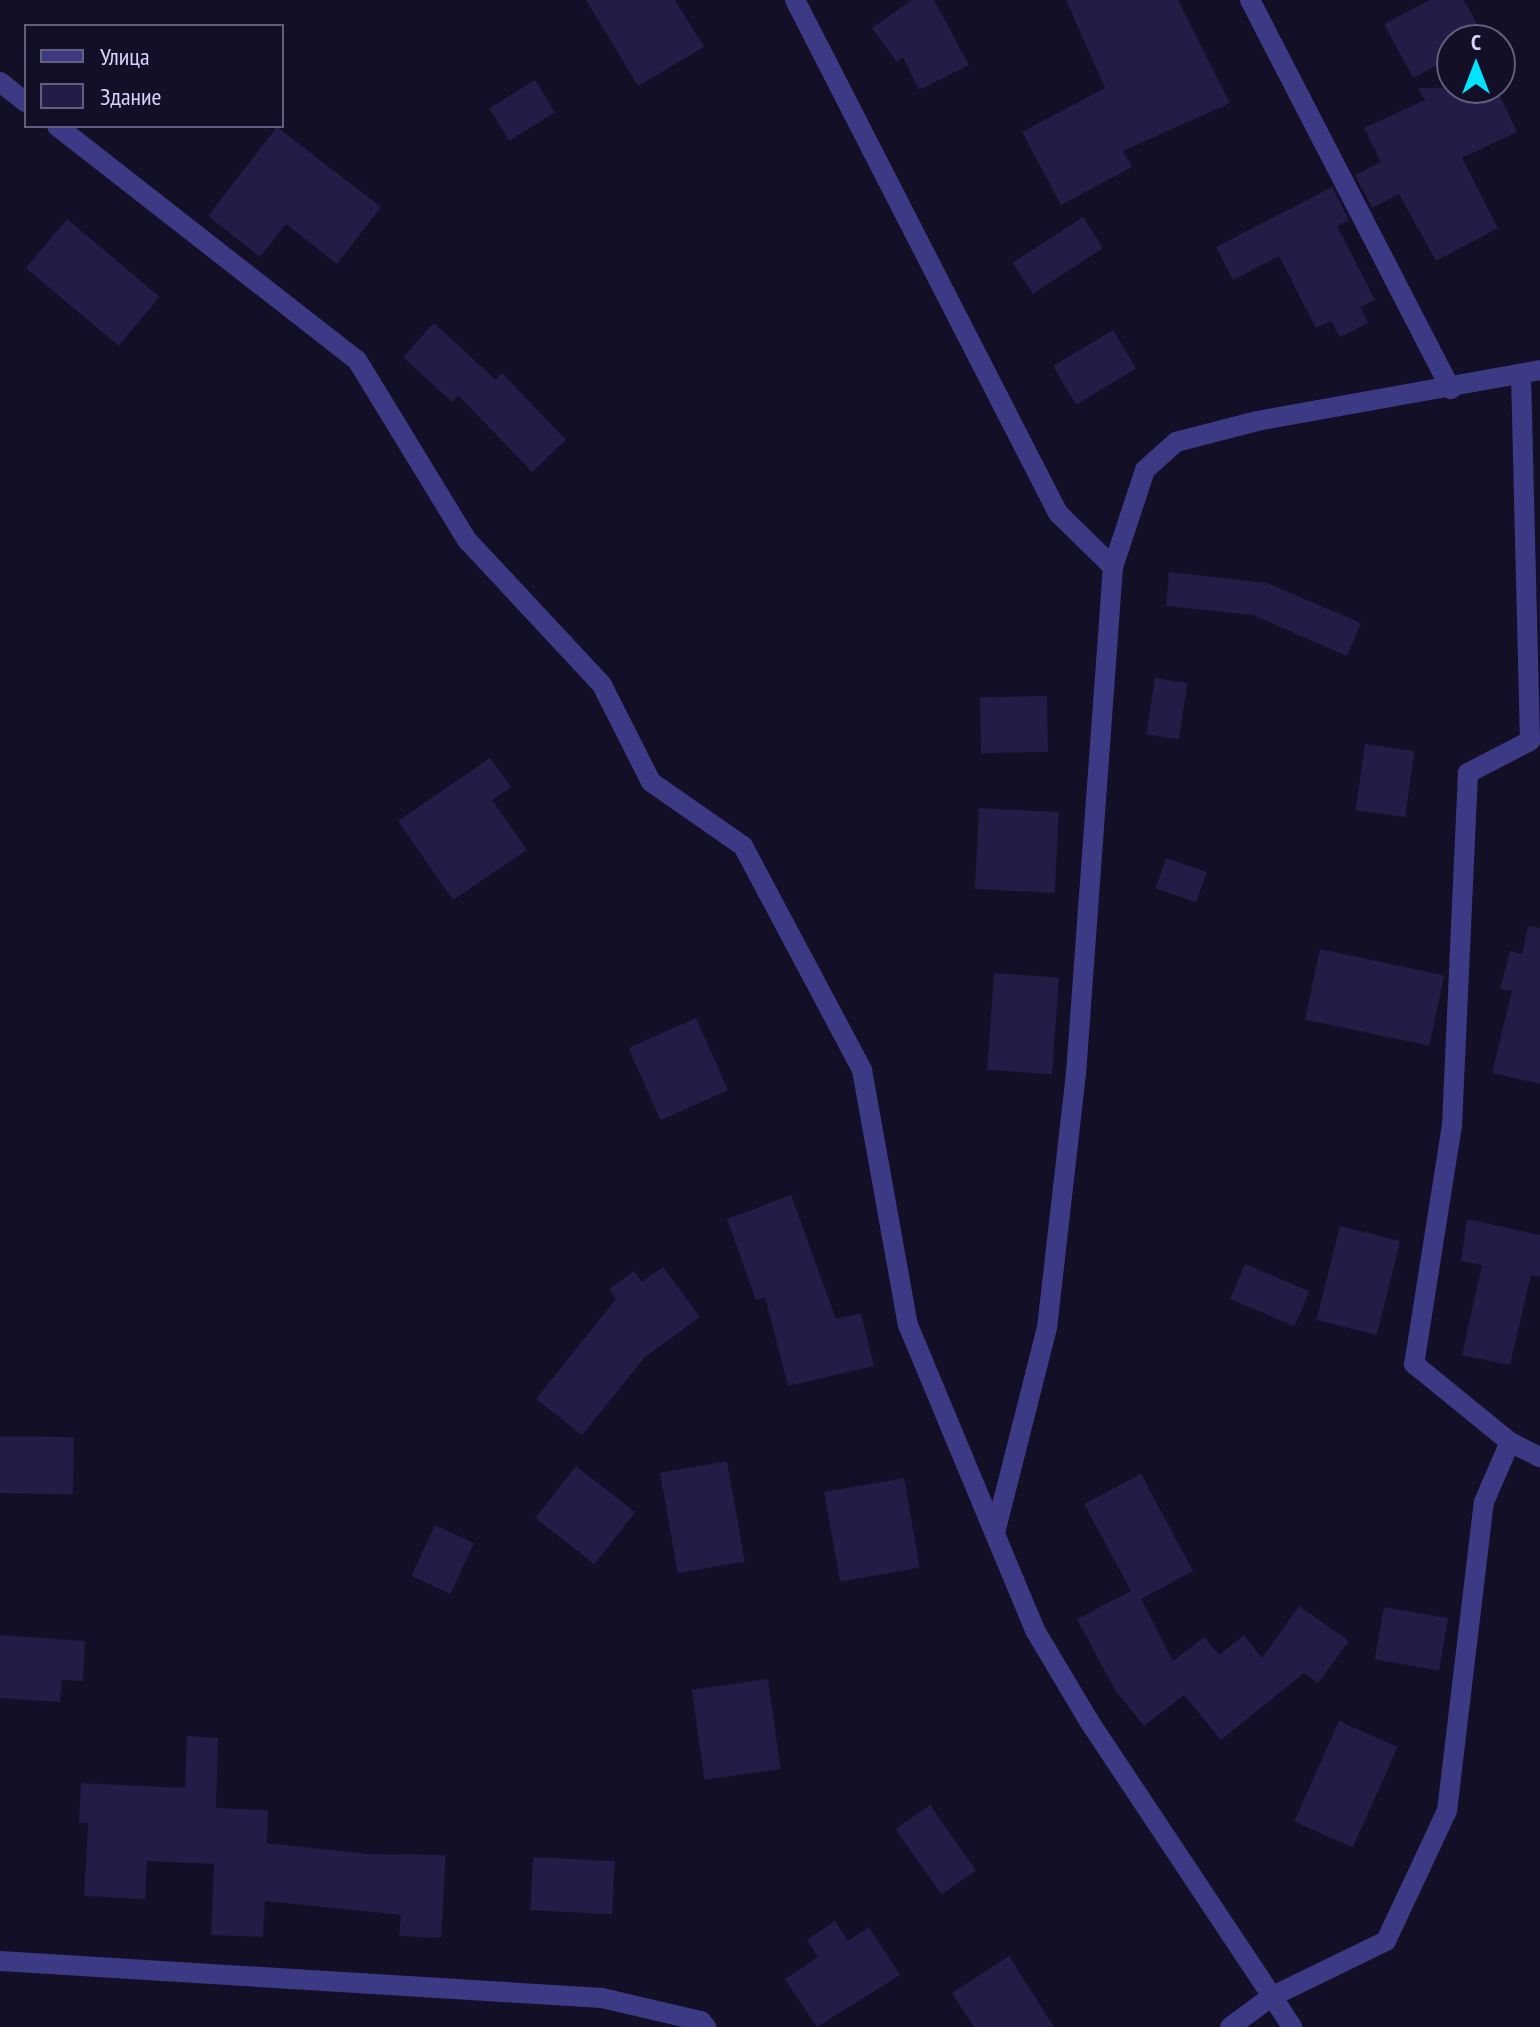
<!DOCTYPE html>
<meta charset="utf-8">
<style>
body{margin:0}
#map{position:relative;width:1540px;height:2027px;overflow:hidden;background:#130f26;font-family:"PT Sans Narrow",sans-serif}
div>[style]{position:absolute}
.building>*{inset:0;background:#241b47;transform-origin:0 0}
.minor>*{height:20px;margin:-10px;padding:0 10px;transform-origin:10px;border-radius:10px;background:#3d3a85}
span{translate:-50% -50%;white-space:nowrap;text-align:center;line-height:1.15;-webkit-text-stroke:6px #130f26;paint-order:stroke}
.legend{position:absolute;left:24px;top:24px;width:260px;height:104px;box-sizing:border-box;background:#130f26;border:2px solid #625e7d;margin:0;padding:10px 14px;list-style:none;font-size:24px;color:#d9d4ff}
.legend li{display:flex;align-items:center;gap:16px;height:40px}
.legend b{width:40px;border:2px solid #625e7d}
.north{position:absolute;left:1436px;top:24px;width:80px;height:80px;box-sizing:border-box;background:#130f26;border:2px solid #625e7d;border-radius:50%;rotate:0deg;font-size:22px;font-weight:700;line-height:32px;text-align:center;color:#d9d4ff}
.north::after{content:'';display:block;margin:auto;width:28px;height:36px;background:#00e5ff;clip-path:polygon(50% 0,100% 100%,50% 72%,0 100%)}
</style>
<div id="map">
<div class="building">
<i style="clip-path:polygon(586px 0,675px 0,704px 47px,638px 86px)"></i>
<i style="clip-path:polygon(912px 0,934px 0,969px 65px,919px 90px,903px 57px,897px 62px,872px 28px)"></i>
<i style="clip-path:polygon(1066px 0,1178px 0,1230px 103px,1123px 151px,1132px 167px,1061px 205px,1022px 132px,1105px 88px)"></i>
<i style="clip-path:polygon(1430px 0,1464px 0,1485px 39px,1452px 40px,1452px 57px,1413px 78px,1384px 24px)"></i>
<i style="left:535px;top:80px;width:38px;height:54px;rotate:58deg"></i>
<i style="clip-path:polygon(1418px 88px,1496px 88px,1517px 132px,1462px 158px,1498px 228px,1436px 261px,1399px 194px,1372px 208px,1355px 175px,1381px 162px,1364px 128px,1425px 100px)"></i>
<i style="clip-path:polygon(277px 127px,381px 207px,337px 264px,286px 224px,260px 257px,208px 216px)"></i>
<i style="clip-path:polygon(1332px 187px,1349px 220px,1337px 226px,1375px 300px,1360px 307px,1368px 323px,1340px 337px,1331px 321px,1316px 328px,1279px 256px,1233px 280px,1216px 247px)"></i>
<i style="left:1083px;top:217px;width:37px;height:84px;rotate:57deg"></i>
<i style="left:67px;top:219px;width:121px;height:64px;rotate:40deg"></i>
<i style="clip-path:polygon(434px 323px,496px 380px,502px 373px,566px 440px,532px 472px,458px 395px,452px 402px,403px 357px)"></i>
<i style="left:1113px;top:330px;width:45px;height:70px;rotate:59deg"></i>
<i style="clip-path:polygon(1169px 572px,1267px 583px,1361px 623px,1347px 656px,1253px 615px,1166px 606px)"></i>
<i style="left:1155px;top:678px;width:33px;height:57px;rotate:9deg"></i>
<i style="left:1047px;top:696px;width:56px;height:67px;rotate:89deg"></i>
<i style="left:1365px;top:744px;width:50px;height:67px;rotate:8deg"></i>
<i style="clip-path:polygon(490px 758px,511px 787px,492px 800px,527px 850px,453px 900px,398px 821px)"></i>
<i style="left:979px;top:808px;width:80px;height:81px;rotate:3deg"></i>
<i style="left:1166px;top:858px;width:43px;height:32px;rotate:19deg"></i>
<i style="clip-path:polygon(1528px 926px,1540px 928px,1540px 1084px,1492px 1073px,1512px 991px,1500px 989px,1510px 951px,1522px 954px)"></i>
<i style="left:1320px;top:949px;width:127px;height:72px;rotate:12deg"></i>
<i style="left:994px;top:973px;width:65px;height:97px;rotate:4deg"></i>
<i style="left:696px;top:1018px;width:79px;height:74px;rotate:66deg"></i>
<i style="clip-path:polygon(791px 1195px,836px 1319px,861px 1313px,874px 1366px,788px 1386px,765px 1297px,756px 1300px,727px 1219px)"></i>
<i style="clip-path:polygon(1467px 1219px,1540px 1235px,1540px 1277px,1531px 1275px,1510px 1365px,1462px 1355px,1482px 1265px,1461px 1261px)"></i>
<i style="left:1340px;top:1226px;width:62px;height:97px;rotate:14deg"></i>
<i style="left:1245px;top:1264px;width:70px;height:38px;rotate:23deg"></i>
<i style="clip-path:polygon(663px 1267px,700px 1317px,645px 1357px,582px 1435px,536px 1399px,616px 1299px,609px 1289px,634px 1271px,642px 1282px)"></i>
<i style="left:0;top:1436px;width:74px;height:57px;rotate:1deg"></i>
<i style="left:727px;top:1461px;width:102px;height:68px;rotate:80deg"></i>
<i style="left:576px;top:1466px;width:75px;height:66px;rotate:38deg"></i>
<i style="clip-path:polygon(1141px 1474px,1193px 1571px,1141px 1599px,1173px 1661px,1204px 1637px,1219px 1655px,1244px 1635px,1262px 1658px,1299px 1606px,1349px 1641px,1318px 1683px,1304px 1673px,1221px 1740px,1184px 1695px,1144px 1726px,1115px 1690px,1077px 1619px,1131px 1591px,1084px 1504px)"></i>
<i style="left:904px;top:1478px;width:91px;height:81px;rotate:80deg"></i>
<i style="left:435px;top:1525px;width:43px;height:56px;rotate:25deg"></i>
<i style="left:1384px;top:1607px;width:65px;height:53px;rotate:10deg"></i>
<i style="clip-path:polygon(0 1635px,85px 1641px,83px 1681px,62px 1680px,60px 1702px,0 1698px)"></i>
<i style="left:768px;top:1679px;width:91px;height:77px;rotate:82deg"></i>
<i style="left:1339px;top:1721px;width:64px;height:110px;rotate:24deg"></i>
<i style="clip-path:polygon(187px 1736px,218px 1738px,216px 1808px,268px 1810px,267px 1843px,368px 1854px,446px 1855px,441px 1938px,399px 1936px,401px 1915px,265px 1901px,263px 1937px,211px 1935px,214px 1864px,147px 1861px,145px 1899px,84px 1896px,88px 1823px,79px 1823px,81px 1783px,185px 1788px)"></i>
<i style="left:930px;top:1805px;width:80px;height:42px;rotate:55deg"></i>
<i style="left:533px;top:1857px;width:82px;height:53px;rotate:3deg"></i>
<i style="clip-path:polygon(835px 1921px,848px 1941px,869px 1927px,900px 1975px,817px 2027px,785px 1979px,818px 1957px,807px 1940px)"></i>
<i style="clip-path:polygon(1009px 1956px,1054px 2027px,974px 2027px,952px 1993px)"></i>
</div>
<div class="minor">
<i style="left:795px;top:0;width:576px;rotate:62.86deg"></i>
<i style="left:1058px;top:513px;width:77px;rotate:44.5deg"></i>
<i style="left:1250px;top:0;width:438px;rotate:62.7deg"></i>
<i style="left:0;top:82px;width:33px;rotate:38deg"></i>
<i style="left:57px;top:126px;width:380px;rotate:38deg"></i>
<i style="left:357px;top:360px;width:211px;rotate:58.6deg"></i>
<i style="left:467px;top:540px;width:198px;rotate:47deg"></i>
<i style="left:602px;top:685px;width:109px;rotate:63.2deg"></i>
<i style="left:651px;top:782px;width:112px;rotate:34.8deg"></i>
<i style="left:743px;top:846px;width:254px;rotate:62deg"></i>
<i style="left:862px;top:1070px;width:259px;rotate:79.8deg"></i>
<i style="left:908px;top:1325px;width:333px;rotate:67.4deg"></i>
<i style="left:1036px;top:1632px;width:104px;rotate:59.2deg"></i>
<i style="left:1089px;top:1721px;width:367px;rotate:56.4deg"></i>
<i style="left:1521px;top:374px;width:367px;rotate:88.6deg"></i>
<i style="left:1530px;top:741px;width:70px;rotate:152.7deg"></i>
<i style="left:1468px;top:773px;width:352px;rotate:92.6deg"></i>
<i style="left:1452px;top:1125px;width:242px;rotate:99deg"></i>
<i style="left:1414px;top:1364px;width:124px;rotate:39.1deg"></i>
<i style="left:1510px;top:1442px;width:34px;rotate:27deg"></i>
<i style="left:995px;top:1533px;width:211px;rotate:-75.8deg"></i>
<i style="left:1047px;top:1328px;width:256px;rotate:-83.5deg"></i>
<i style="left:1076px;top:1074px;width:508px;rotate:-85.83deg"></i>
<i style="left:1113px;top:567px;width:102px;rotate:-71.7deg"></i>
<i style="left:1145px;top:470px;width:42px;rotate:-42.1deg"></i>
<i style="left:1176px;top:442px;width:84px;rotate:-14.5deg"></i>
<i style="left:1257px;top:421px;width:288px;rotate:-10.2deg"></i>
<i style="left:0;top:1961px;width:603px;rotate:3.52deg"></i>
<i style="left:602px;top:1998px;width:102px;rotate:13.1deg"></i>
<i style="left:701px;top:2021px;width:8px;rotate:50deg"></i>
<i style="left:1230px;top:2027px;width:51px;rotate:-36.2deg"></i>
<i style="left:1271px;top:1997px;width:128px;rotate:-26deg"></i>
<i style="left:1386px;top:1941px;width:144px;rotate:-64.9deg"></i>
<i style="left:1447px;top:1811px;width:311px;rotate:-83.2deg"></i>
<i style="left:1484px;top:1502px;width:65px;rotate:-66.6deg"></i>
</div>
<ul class="legend">
<li><b style="height:10px;background:#3d3a85"></b>Улица</li>
<li><b style="height:22px;background:#241b47"></b>Здание</li>
</ul>
<div class="north">С</div>
</div>
